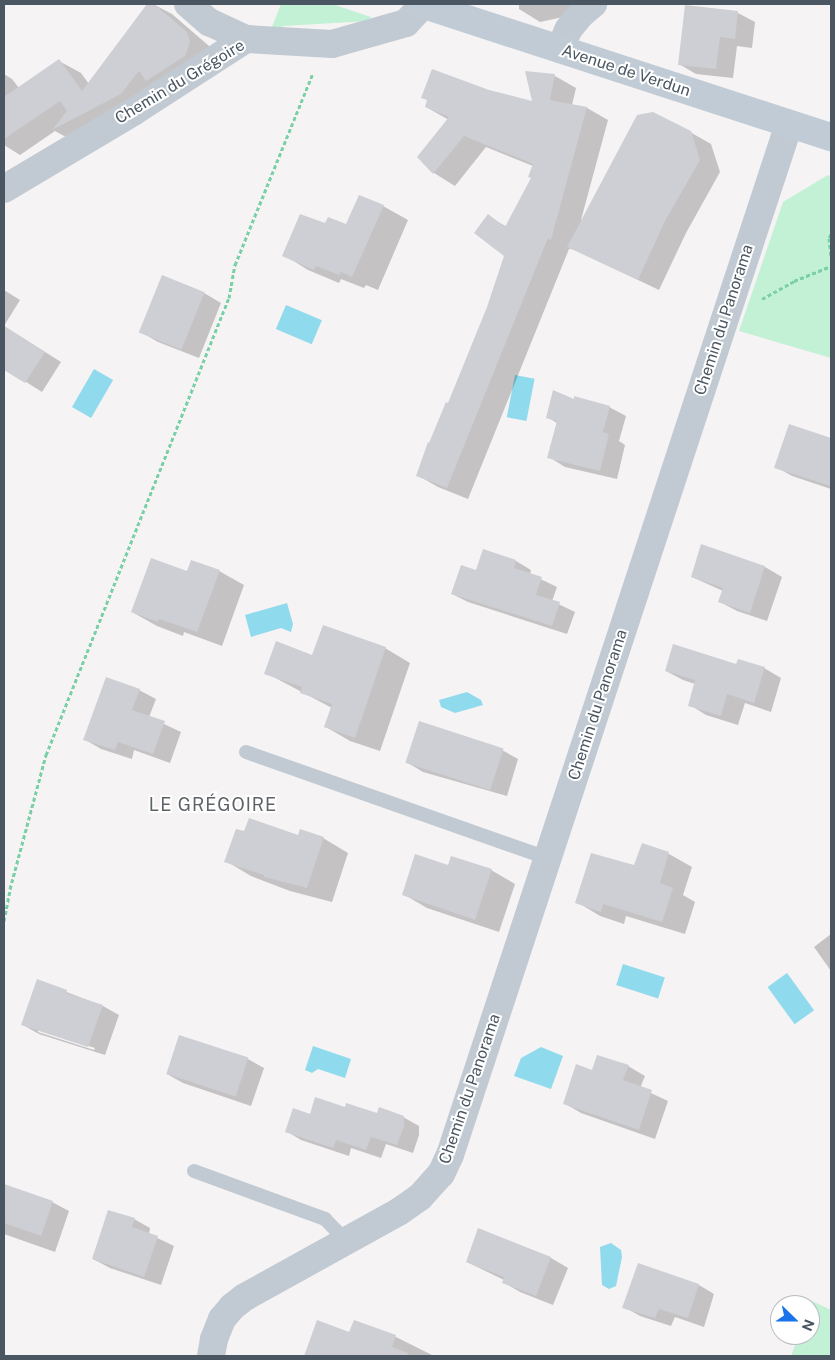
<!DOCTYPE html>
<meta charset="utf-8">
<style>
body{margin:0}
#map{position:relative;width:835px;height:1360px;overflow:hidden;background:#f5f3f3;font-family:"Public Sans",sans-serif}
div>[style]{position:absolute}
.green>*{inset:0;background:#c3f1d5}
.water>*{inset:0;background:#90daee;transform-origin:0 0}
.shadow>*{inset:0;background:#0003}
.building>*{inset:0;background:#cdcfd5;transform-origin:0 0}
.path>*{height:3px;margin-top:-1.5px;transform-origin:0;background:repeating-linear-gradient(90deg,#7ad0a6 0 4px,transparent 0 6.5px)}
.lane>*{height:14px;margin:-7px;padding:0 7px;transform-origin:7px;border-radius:7px;background:#c1cad2}
.street>*{height:28px;margin:-14px;padding:0 14px;transform-origin:14px;border-radius:14px;background:#c1cad2}
.secondary>*{height:28px;margin:-14px;padding:0 14px;transform-origin:14px;border-radius:14px;background:#c1cbd6}
span{translate:-50% -50%;white-space:nowrap;text-align:center;line-height:1.15;-webkit-text-stroke:4px #fff;paint-order:stroke}
.street-label{font-size:16px;color:#4a5661}
.neighbourhood-label{font-size:18px;color:#5f6368;letter-spacing:1px}
.frame{position:absolute;inset:0;border:5px solid #4a5661;pointer-events:none}
.north{position:absolute;left:770px;top:1295px;width:50px;height:50px;box-sizing:border-box;background:#fff;border:1px solid #b7bbc0;border-radius:50%;rotate:112deg;font-size:14px;font-weight:700;line-height:20px;text-align:center;color:#4a5661}
.north::after{content:'';display:block;margin:auto;width:18px;height:22px;background:#1a73e8;clip-path:polygon(50% 0,100% 100%,50% 72%,0 100%)}
</style>
<div id="map">
<div class="green">
<i style="clip-path:polygon(281px 4px,332px 4px,371px 17px,369px 21px,283px 26px,282px 33px,270px 32px)"></i>
<i style="clip-path:polygon(828px 175px,831px 177px,831px 358px,739px 331px,783px 202px)"></i>
<i style="clip-path:polygon(812px 1301px,831px 1310px,831px 1356px,791px 1356px,799px 1335px,810px 1335px)"></i>
</div>
<div class="water">
<i style="left:286px;top:305px;width:39px;height:26px;rotate:23deg"></i>
<i style="left:94px;top:369px;width:22px;height:44px;rotate:30deg"></i>
<i style="left:515px;top:375px;width:20px;height:43px;rotate:11deg"></i>
<i style="clip-path:polygon(287px 603px,293px 624px,291px 632px,281px 628px,251px 637px,245px 615px)"></i>
<i style="clip-path:polygon(467px 692px,481px 700px,483px 705px,455px 713px,441px 707px,439px 700px)"></i>
<i style="left:623px;top:964px;width:44px;height:22px;rotate:18deg"></i>
<i style="left:787px;top:973px;width:46px;height:24px;rotate:54deg"></i>
<i style="clip-path:polygon(313px 1046px,351px 1059px,345px 1078px,318px 1069px,312px 1073px,305px 1070px)"></i>
<i style="clip-path:polygon(541px 1047px,563px 1056px,551px 1089px,514px 1076px,521px 1058px)"></i>
<i style="clip-path:polygon(611px 1243px,621px 1250px,622px 1257px,616px 1286px,609px 1289px,602px 1285px,600px 1247px)"></i>
</div>
<div class="shadow">
<i style="clip-path:polygon(149px 4px,153px 4px,172px 14px,209px 46px,211px 55px,75px 142px,55px 131px,20px 155px,4px 145px,4px 74px,12px 79px,19px 88px,59px 61px,81px 73px,89px 84px)"></i>
<i style="clip-path:polygon(519px 4px,583px 4px,582px 13px,540px 22px,519px 9px)"></i>
<i style="clip-path:polygon(686px 7px,738px 13px,755px 22px,752px 48px,737px 46px,733px 78px,696px 74px,679px 64px)"></i>
<i style="clip-path:polygon(555px 76px,576px 88px,572px 105px,587px 108px,608px 120px,581px 220px,690px 132px,711px 144px,720px 172px,686px 233px,659px 290px,573px 249px,569px 249px,468px 499px,438px 487px,417px 475px,449px 405px,488px 307px,505px 255px,488px 216px,507px 227px,533px 178px,533px 166px,486px 147px,455px 186px,434px 173px,419px 157px,449px 120px,426px 107px,488px 91px,533px 103px)"></i>
<i style="clip-path:polygon(383px 206px,408px 220px,378px 290px,366px 285px,364px 288px,341px 279px,339px 283px,308px 270px,284px 255px,326px 225px,347px 226px)"></i>
<i style="clip-path:polygon(4px 290px,20px 300px,4px 326px,61px 362px,42px 392px,4px 368px)"></i>
<i style="clip-path:polygon(204px 293px,221px 303px,199px 358px,158px 342px,141px 332px)"></i>
<i style="clip-path:polygon(574px 400px,609px 407px,626px 416px,619px 441px,625px 445px,617px 479px,565px 467px,549px 457px,557px 423px,547px 417px)"></i>
<i style="clip-path:polygon(790px 426px,831px 439px,831px 489px,792px 476px,776px 467px)"></i>
<i style="clip-path:polygon(484px 550px,516px 561px,531px 570px,530px 574px,557px 587px,552px 601px,575px 612px,567px 634px,468px 602px,452px 594px,477px 572px)"></i>
<i style="clip-path:polygon(765px 567px,782px 577px,767px 621px,737px 611px,720px 602px,723px 591px,692px 577px)"></i>
<i style="clip-path:polygon(219px 571px,244px 585px,222px 646px,184px 632px,183px 636px,157px 626px,132px 612px,187px 573px)"></i>
<i style="clip-path:polygon(385px 648px,410px 663px,380px 751px,350px 741px,326px 727px,332px 708px,266px 673px,313px 656px)"></i>
<i style="clip-path:polygon(764px 668px,781px 678px,771px 712px,745px 703px,738px 725px,706px 715px,690px 705px,695px 684px,683px 680px,666px 671px)"></i>
<i style="clip-path:polygon(139px 690px,156px 699px,149px 717px,181px 732px,170px 763px,134px 750px,132px 759px,101px 749px,84px 739px)"></i>
<i style="clip-path:polygon(502px 750px,518px 759px,507px 796px,423px 772px,408px 763px)"></i>
<i style="clip-path:polygon(245px 833px,323px 838px,348px 853px,332px 902px,290px 891px,251px 876px,226px 861px)"></i>
<i style="clip-path:polygon(642px 845px,669px 854px,692px 867px,683px 895px,695px 902px,685px 934px,626px 916px,624px 924px,600px 916px,577px 902px,635px 867px)"></i>
<i style="clip-path:polygon(449px 867px,491px 870px,515px 884px,499px 932px,427px 908px,403px 894px)"></i>
<i style="clip-path:polygon(831px 934px,831px 971px,814px 947px)"></i>
<i style="clip-path:polygon(evenodd,38px 981px,103px 1006px,119px 1015px,105px 1055px,39px 1034px,23px 1025px,38px 981px,38px 1030px,95px 1048px,94px 1050px,38px 1032px,38px 1030px)"></i>
<i style="clip-path:polygon(248px 1059px,264px 1068px,251px 1106px,183px 1083px,167px 1074px)"></i>
<i style="clip-path:polygon(628px 1066px,645px 1076px,640px 1088px,668px 1101px,655px 1139px,581px 1113px,564px 1103px,593px 1071px)"></i>
<i style="clip-path:polygon(346px 1109px,403px 1117px,419px 1126px,419px 1135px,413px 1153px,386px 1144px,381px 1158px,351px 1148px,349px 1156px,301px 1140px,286px 1131px,311px 1116px)"></i>
<i style="clip-path:polygon(4px 1185px,52px 1202px,69px 1211px,55px 1252px,4px 1234px)"></i>
<i style="clip-path:polygon(134px 1219px,150px 1228px,149px 1234px,174px 1246px,161px 1285px,110px 1268px,93px 1259px)"></i>
<i style="clip-path:polygon(479px 1230px,551px 1258px,568px 1268px,553px 1305px,520px 1292px,503px 1282px,504px 1280px,467px 1262px)"></i>
<i style="clip-path:polygon(699px 1285px,714px 1294px,704px 1327px,675px 1317px,671px 1326px,640px 1316px,624px 1307px)"></i>
<i style="clip-path:polygon(318px 1322px,350px 1334px,354px 1322px,396px 1337px,434px 1356px,306px 1356px)"></i>
</div>
<div class="building">
<i style="clip-path:polygon(147px 4px,154px 4px,187px 32px,190px 42px,185px 56px,146px 81px,139px 71px,121px 94px,52px 130px,67px 111px,60px 101px,4px 139px,4px 97px,59px 59px,82px 91px)"></i>
<i style="clip-path:polygon(685px 5px,738px 11px,735px 39px,720px 37px,716px 69px,678px 65px)"></i>
<i style="clip-path:polygon(432px 69px,489px 90px,532px 101px,525px 71px,555px 74px,550px 100px,587px 107px,551px 240px,548px 238px,447px 488px,416px 476px,428px 442px,429px 443px,446px 402px,448px 403px,487px 307px,504px 256px,474px 233px,488px 214px,505px 227px,531px 178px,528px 177px,533px 164px,464px 136px,433px 174px,417px 157px,449px 117px,425px 107px,427px 100px,421px 98px)"></i>
<i style="clip-path:polygon(653px 112px,691px 131px,700px 160px,665px 221px,638px 280px,567px 247px,637px 115px)"></i>
<i style="clip-path:polygon(359px 195px,384px 205px,352px 277px,341px 272px,339px 275px,316px 266px,314px 270px,282px 256px,300px 214px,325px 223px,328px 217px,346px 224px)"></i>
<i style="left:162px;top:275px;width:46px;height:62px;rotate:22deg"></i>
<i style="clip-path:polygon(4px 326px,45px 352px,25px 383px,4px 370px)"></i>
<i style="clip-path:polygon(553px 390px,574px 399px,574px 396px,610px 406px,603px 432px,609px 434px,600px 471px,547px 458px,557px 421px,546px 418px)"></i>
<i style="clip-path:polygon(789px 424px,831px 438px,831px 486px,774px 468px)"></i>
<i style="clip-path:polygon(701px 544px,765px 566px,750px 613px,718px 602px,723px 588px,691px 577px)"></i>
<i style="clip-path:polygon(483px 549px,516px 560px,514px 568px,542px 577px,536px 595px,560px 602px,552px 626px,451px 594px,461px 565px,476px 570px)"></i>
<i style="clip-path:polygon(151px 558px,187px 571px,191px 560px,220px 570px,197px 632px,159px 619px,158px 622px,131px 612px)"></i>
<i style="clip-path:polygon(323px 625px,386px 647px,355px 738px,324px 727px,332px 704px,300px 693px,302px 687px,264px 674px,276px 641px,312px 655px)"></i>
<i style="clip-path:polygon(673px 644px,736px 664px,738px 659px,765px 667px,754px 703px,727px 694px,721px 716px,688px 706px,695px 680px,665px 671px)"></i>
<i style="clip-path:polygon(106px 677px,140px 689px,132px 710px,165px 721px,153px 754px,118px 742px,115px 750px,83px 740px)"></i>
<i style="left:419px;top:721px;width:89px;height:44px;rotate:18deg"></i>
<i style="clip-path:polygon(249px 818px,298px 835px,300px 829px,324px 837px,307px 888px,264px 877px,264px 875px,224px 862px,236px 829px,244px 831px)"></i>
<i style="clip-path:polygon(642px 843px,669px 852px,660px 883px,673px 888px,662px 922px,603px 904px,601px 912px,575px 903px,591px 853px,634px 865px)"></i>
<i style="clip-path:polygon(415px 854px,448px 865px,451px 856px,492px 869px,475px 920px,402px 895px)"></i>
<i style="clip-path:polygon(37px 979px,67px 990px,66px 993px,103px 1005px,88px 1047px,21px 1025px)"></i>
<i style="left:179px;top:1035px;width:73px;height:41px;rotate:18deg"></i>
<i style="clip-path:polygon(597px 1055px,629px 1065px,623px 1080px,652px 1090px,639px 1130px,563px 1104px,576px 1064px,592px 1070px)"></i>
<i style="clip-path:polygon(315px 1097px,345px 1107px,346px 1103px,377px 1113px,379px 1107px,404px 1116px,404px 1126px,397px 1145px,371px 1137px,366px 1150px,336px 1140px,333px 1148px,285px 1132px,293px 1108px,310px 1114px)"></i>
<i style="clip-path:polygon(4px 1184px,53px 1201px,41px 1236px,4px 1223px)"></i>
<i style="clip-path:polygon(108px 1210px,135px 1218px,132px 1227px,158px 1236px,144px 1277px,92px 1259px)"></i>
<i style="clip-path:polygon(478px 1228px,551px 1257px,536px 1296px,502px 1283px,504px 1277px,466px 1262px)"></i>
<i style="clip-path:polygon(638px 1263px,699px 1284px,688px 1318px,659px 1309px,655px 1318px,622px 1308px)"></i>
<i style="clip-path:polygon(317px 1320px,349px 1332px,354px 1320px,396px 1335px,392px 1347px,408px 1353px,407px 1356px,304px 1356px)"></i>
</div>
<div class="path">
<i style="left:831px;top:234px;width:4px;rotate:117deg"></i>
<i style="left:829px;top:238px;width:20px;rotate:84deg"></i>
<i style="left:762px;top:299px;width:37px;rotate:-29deg"></i>
<i style="left:794px;top:281px;width:40px;rotate:-22deg"></i>
<i style="left:4px;top:921px;width:33px;rotate:-79deg"></i>
<i style="left:10px;top:889px;width:139px;rotate:-75deg"></i>
<i style="left:46px;top:755px;width:492px;rotate:-68.2deg"></i>
<i style="left:229px;top:298px;width:34px;rotate:-80deg"></i>
<i style="left:235px;top:265px;width:207px;rotate:-67.9deg"></i>
</div>
<div class="lane">
<i style="left:246px;top:752px;width:319px;rotate:19.4deg"></i>
<i style="left:194px;top:1171px;width:140px;rotate:20.1deg"></i>
<i style="left:325px;top:1219px;width:32px;rotate:46deg"></i>
</div>
<div class="street">
<i style="left:188px;top:4px;width:28px;rotate:41deg"></i>
<i style="left:209px;top:22px;width:41px;rotate:24.7deg"></i>
<i style="left:560px;top:49px;width:21px;rotate:-67deg"></i>
<i style="left:568px;top:30px;width:21px;rotate:-51deg"></i>
<i style="left:581px;top:14px;width:16px;rotate:-40deg"></i>
<i style="left:4px;top:189px;width:150px;rotate:-30.8deg"></i>
<i style="left:133px;top:112px;width:135px;rotate:-32.9deg"></i>
<i style="left:246px;top:39px;width:86px;rotate:3.3deg"></i>
<i style="left:332px;top:44px;width:77px;rotate:-15.8deg"></i>
<i style="left:406px;top:23px;width:25px;rotate:-47deg"></i>
<i style="left:211px;top:1356px;width:17px;rotate:-80deg"></i>
<i style="left:214px;top:1339px;width:22px;rotate:-68deg"></i>
<i style="left:222px;top:1319px;width:16px;rotate:-50deg"></i>
<i style="left:232px;top:1307px;width:16px;rotate:-38deg"></i>
<i style="left:245px;top:1297px;width:177px;rotate:-29deg"></i>
<i style="left:400px;top:1211px;width:24px;rotate:-35deg"></i>
<i style="left:420px;top:1197px;width:31px;rotate:-48deg"></i>
<i style="left:441px;top:1174px;width:21px;rotate:-65deg"></i>
<i style="left:450px;top:1155px;width:1085px;rotate:-71.8deg"></i>
</div>
<div class="secondary">
<i style="left:421px;top:4px;width:431px;rotate:18deg"></i>
</div>
<div class="street-label">
<span style="left:626px;top:71px;rotate:18deg">Avenue de Verdun</span>
<span style="left:180px;top:82px;rotate:-31deg">Chemin du Grégoire</span>
<span style="left:724px;top:320px;rotate:-72deg">Chemin du Panorama</span>
<span style="left:598px;top:705px;rotate:-72deg">Chemin du Panorama</span>
<span style="left:470px;top:1089px;rotate:-71deg">Chemin du Panorama</span>
</div>
<div class="neighbourhood-label">
<span style="left:213px;top:805px">LE GRÉGOIRE</span>
</div>
<div class="frame"></div>
<div class="north">N</div>
</div>
